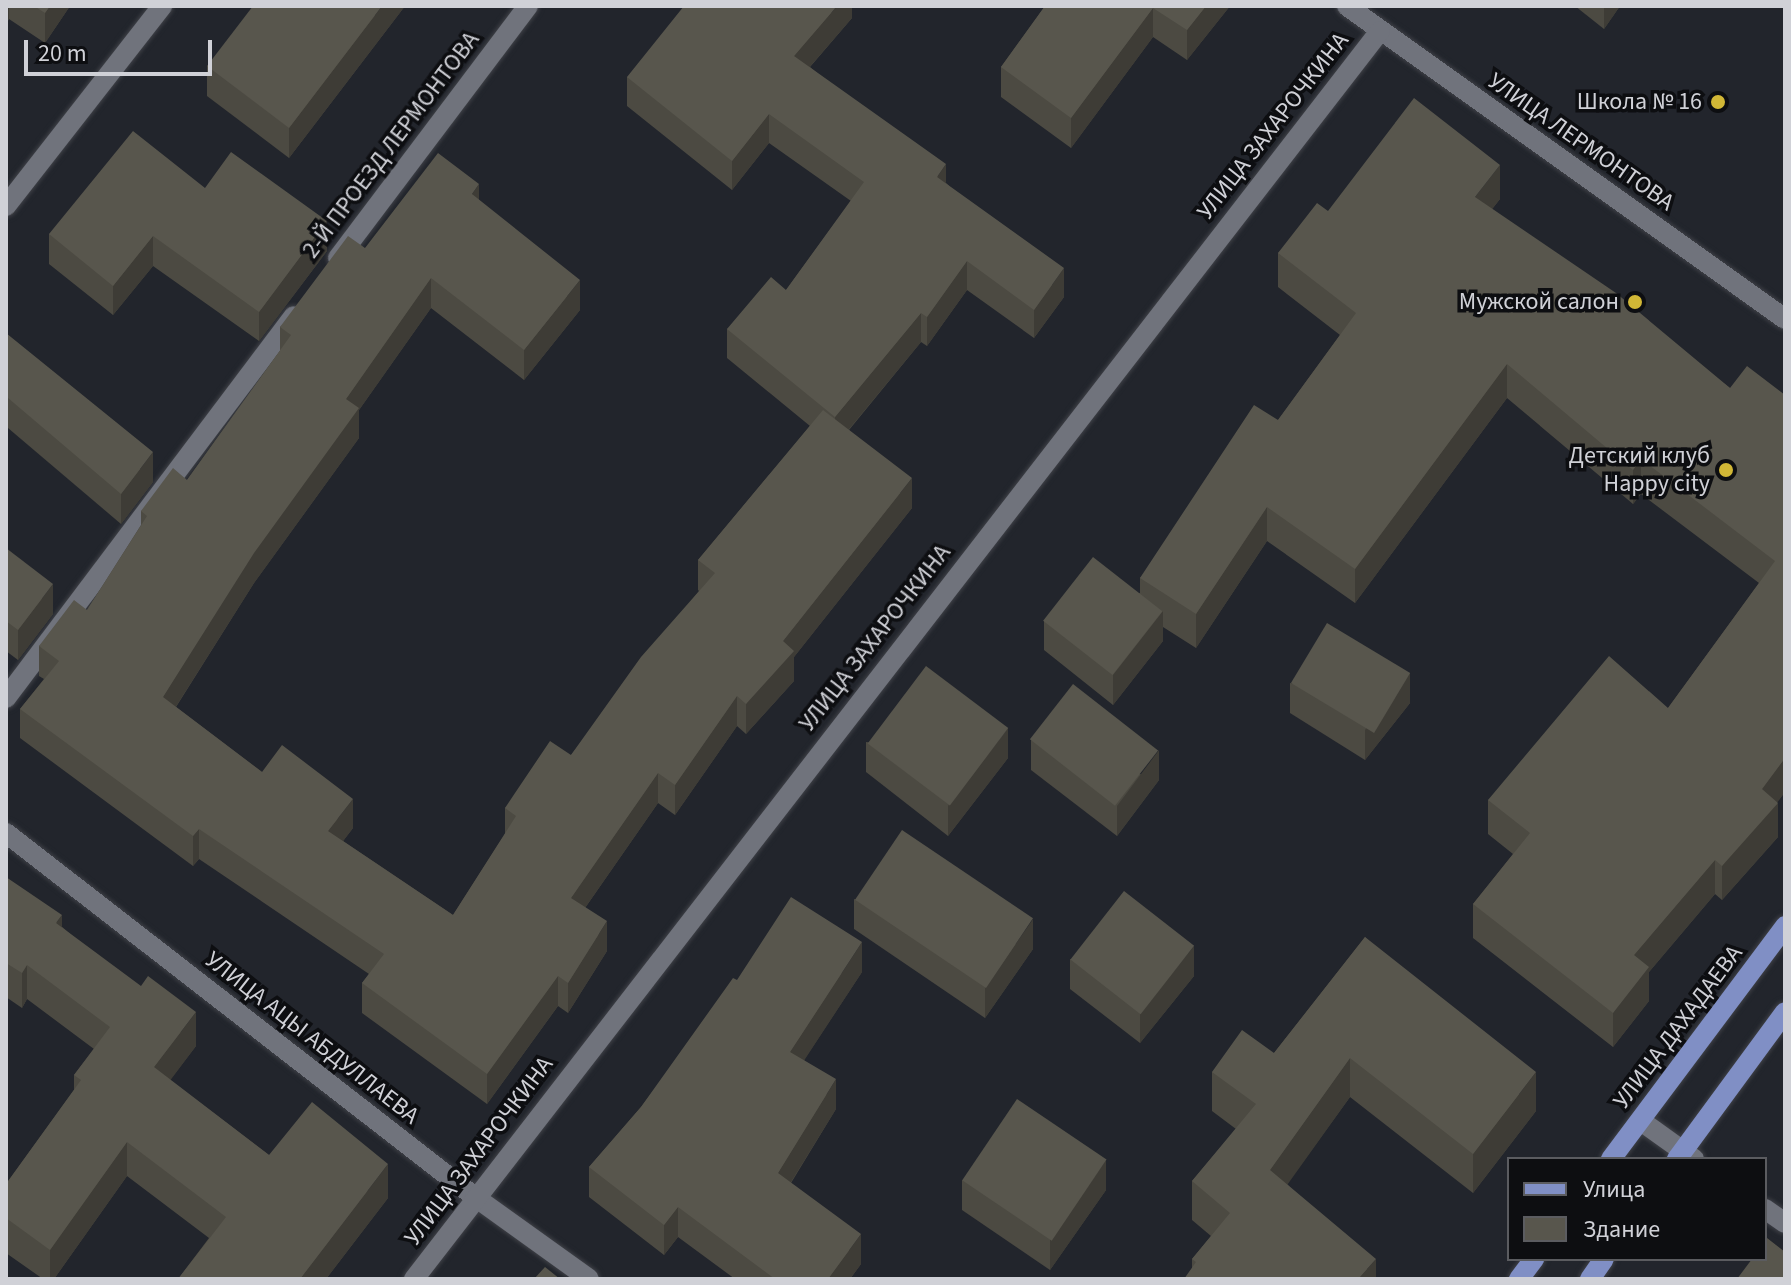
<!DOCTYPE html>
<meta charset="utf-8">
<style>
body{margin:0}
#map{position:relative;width:1791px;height:1285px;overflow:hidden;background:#22252c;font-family:"Source Sans 3",sans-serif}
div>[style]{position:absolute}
.roads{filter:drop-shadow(0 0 2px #3f4147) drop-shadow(0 0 2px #3f4147)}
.service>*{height:20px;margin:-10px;padding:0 10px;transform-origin:10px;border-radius:10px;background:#70737c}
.minor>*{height:20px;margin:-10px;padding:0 10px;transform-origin:10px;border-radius:10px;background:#70737c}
.primary>*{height:20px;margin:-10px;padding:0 10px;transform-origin:10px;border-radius:10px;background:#808fc5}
.wall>*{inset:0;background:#4c4a42}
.shaded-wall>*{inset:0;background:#3e3c36}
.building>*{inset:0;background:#58564d;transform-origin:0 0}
.dots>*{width:22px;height:22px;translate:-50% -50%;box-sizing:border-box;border:4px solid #0d0e11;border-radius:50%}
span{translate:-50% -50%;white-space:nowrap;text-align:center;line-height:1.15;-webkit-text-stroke:7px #0d0e11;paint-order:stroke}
.poi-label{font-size:24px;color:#d0d1d7}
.right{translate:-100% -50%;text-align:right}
.street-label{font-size:24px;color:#d0d1d7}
.frame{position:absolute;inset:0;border:8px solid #d0d1d7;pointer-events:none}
.legend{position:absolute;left:1507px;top:1157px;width:260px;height:104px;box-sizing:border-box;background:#0d0e11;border:2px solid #5b5c60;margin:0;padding:10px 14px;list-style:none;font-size:24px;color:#d0d1d7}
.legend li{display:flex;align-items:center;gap:16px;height:40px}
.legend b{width:40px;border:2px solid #5b5c60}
.scale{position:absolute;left:24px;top:40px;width:188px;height:36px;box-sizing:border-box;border:4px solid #d0d1d7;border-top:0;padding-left:10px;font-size:24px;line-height:28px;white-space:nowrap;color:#d0d1d7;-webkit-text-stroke:6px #0d0e11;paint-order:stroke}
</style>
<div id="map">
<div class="roads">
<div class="service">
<i style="left:338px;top:258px;width:316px;rotate:-53deg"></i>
<i style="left:6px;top:698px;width:478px;rotate:-53deg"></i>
</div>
<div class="minor">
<i style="left:1347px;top:6px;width:538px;rotate:35.55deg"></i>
<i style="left:6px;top:206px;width:254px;rotate:-52deg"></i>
<i style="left:6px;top:833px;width:594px;rotate:37.82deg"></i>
<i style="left:475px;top:1197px;width:140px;rotate:35.7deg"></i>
<i style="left:1641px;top:1121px;width:65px;rotate:35.6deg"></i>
<i style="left:1765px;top:1209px;width:24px;rotate:35deg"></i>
<i style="left:414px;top:1279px;width:1578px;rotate:-52.26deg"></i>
</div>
<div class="primary">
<i style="left:1611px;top:1159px;width:291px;rotate:-53.2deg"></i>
<i style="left:1677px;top:1159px;width:182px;rotate:-53.7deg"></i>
<i style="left:1519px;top:1279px;width:25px;rotate:-53deg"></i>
<i style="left:1590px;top:1279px;width:24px;rotate:-55deg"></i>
</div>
</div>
<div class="wall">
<i style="clip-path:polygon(6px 6px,70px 6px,45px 43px,9px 19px,6px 24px)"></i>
<i style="clip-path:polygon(405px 6px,289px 158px,207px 96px,207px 66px)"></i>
<i style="clip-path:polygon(852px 6px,852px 18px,810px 67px,946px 183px,1064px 297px,1034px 338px,967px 290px,927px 346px,921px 342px,849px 430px,912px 508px,794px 657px,794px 681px,746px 734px,737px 726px,675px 815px,658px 803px,585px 908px,607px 951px,568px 1013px,558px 1006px,487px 1104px,362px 1013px,362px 983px,369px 974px,199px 859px,193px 866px,20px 738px,20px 709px,44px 679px,39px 676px,39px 646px,87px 610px,141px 525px,141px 511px,187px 480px,280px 351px,280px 327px,365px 248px,479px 200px,580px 310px,524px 380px,431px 308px,359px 410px,359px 438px,254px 583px,176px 707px,262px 772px,353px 828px,343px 841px,453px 915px,505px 834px,505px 808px,571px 755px,699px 591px,698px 590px,698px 560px,810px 426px,727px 358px,727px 329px,786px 290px,851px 201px,769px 143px,732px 190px,627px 106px,627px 77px)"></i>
<i style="clip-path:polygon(1045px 6px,1230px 6px,1187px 60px,1153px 37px,1071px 148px,1001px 97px,1001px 67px)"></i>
<i style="clip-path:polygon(1575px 6px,1620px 6px,1604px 29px)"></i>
<i style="clip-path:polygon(205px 188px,327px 251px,259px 341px,153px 266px,113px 315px,49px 264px,49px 234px)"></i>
<i style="clip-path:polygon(1500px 199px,1492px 209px,1730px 388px,1785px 395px,1785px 792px,1777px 802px,1778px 837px,1722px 900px,1715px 894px,1649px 972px,1649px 1001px,1613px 1047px,1473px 938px,1473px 904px,1513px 854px,1488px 834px,1488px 800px,1668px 708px,1759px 583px,1641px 494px,1633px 504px,1507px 398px,1355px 603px,1267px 541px,1196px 648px,1163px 627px,1163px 641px,1113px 705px,1044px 650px,1044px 621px,1140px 593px,1140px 578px,1278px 420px,1340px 335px,1278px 287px,1278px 253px,1328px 211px)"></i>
<i style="clip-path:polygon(6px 333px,153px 482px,121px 524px,8px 428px)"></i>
<i style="clip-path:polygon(6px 548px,53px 614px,18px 660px,6px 651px)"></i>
<i style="clip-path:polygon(1290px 683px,1410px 703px,1365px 760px,1290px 713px)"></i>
<i style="clip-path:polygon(1031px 740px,1159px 780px,1117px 836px,1031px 770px)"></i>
<i style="clip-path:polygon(866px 742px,1008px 758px,948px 836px,866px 772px)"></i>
<i style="clip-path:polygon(6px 877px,196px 1046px,170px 1080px,269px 1155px,388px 1198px,326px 1279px,178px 1279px,209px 1238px,127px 1176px,54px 1279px,43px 1279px,6px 1253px,6px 1184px,74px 1090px,74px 1075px,94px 1049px,27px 999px,22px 1008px,6px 997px)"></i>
<i style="clip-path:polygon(854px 899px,1033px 949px,985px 1018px,854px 929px)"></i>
<i style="clip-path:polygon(1365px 937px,1536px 1111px,1473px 1193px,1350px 1097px,1287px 1184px,1376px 1279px,1192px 1268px,1192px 1259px,1211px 1236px,1192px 1220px,1192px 1181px,1236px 1129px,1212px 1111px,1212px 1072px,1274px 1053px)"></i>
<i style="clip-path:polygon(1070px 959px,1194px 976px,1140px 1043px,1070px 989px)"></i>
<i style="clip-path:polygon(862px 972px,804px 1060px,836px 1109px,791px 1183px,861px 1264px,850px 1279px,735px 1279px,678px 1237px,664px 1255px,589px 1197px,589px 1167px,641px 1107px,737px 980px)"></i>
<i style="clip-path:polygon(962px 1180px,1106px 1190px,1050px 1270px,962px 1210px)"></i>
</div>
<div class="shaded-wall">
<i style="clip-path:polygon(6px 6px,9px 6px,9px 19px,6px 24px)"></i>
<i style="clip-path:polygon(50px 6px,70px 6px,45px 43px,45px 13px)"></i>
<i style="clip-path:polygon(382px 6px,405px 6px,289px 158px,289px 128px)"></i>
<i style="clip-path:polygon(837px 6px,852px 6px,852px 18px,794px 85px,794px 56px)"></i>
<i style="clip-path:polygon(1206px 6px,1230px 6px,1187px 60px,1187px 30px)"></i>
<i style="clip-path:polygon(1604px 6px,1620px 6px,1604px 29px)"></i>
<i style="clip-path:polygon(1153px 8px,1153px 37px,1071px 148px,1071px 118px)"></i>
<i style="clip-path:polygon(769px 114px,769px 143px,732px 190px,732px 161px)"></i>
<i style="clip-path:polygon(946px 164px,946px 193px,937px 177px)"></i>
<i style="clip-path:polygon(1500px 165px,1500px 199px,1475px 231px,1475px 197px)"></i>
<i style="clip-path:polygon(479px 184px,479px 214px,472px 194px)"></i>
<i style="clip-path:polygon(327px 221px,327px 251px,259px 341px,259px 312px)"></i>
<i style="clip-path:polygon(153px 236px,153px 266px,113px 315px,113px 286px)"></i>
<i style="clip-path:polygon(967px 261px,967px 290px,927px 346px,927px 317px)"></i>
<i style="clip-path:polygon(1064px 268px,1064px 297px,1034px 338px,1034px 310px)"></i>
<i style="clip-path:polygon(431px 278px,431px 308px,359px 410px,359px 438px,254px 583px,163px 727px,163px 697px,346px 399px)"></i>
<i style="clip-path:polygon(580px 280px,580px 310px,524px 380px,524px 350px)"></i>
<i style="clip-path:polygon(921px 313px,921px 342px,835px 446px,835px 417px)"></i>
<i style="clip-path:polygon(1507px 364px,1507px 398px,1355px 603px,1355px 569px)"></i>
<i style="clip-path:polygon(8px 398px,8px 428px,6px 431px,6px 401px)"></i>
<i style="clip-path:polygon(153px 452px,153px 482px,121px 524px,121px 494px)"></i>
<i style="clip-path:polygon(1641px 459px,1641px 494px,1633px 504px,1633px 470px)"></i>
<i style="clip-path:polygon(912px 478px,912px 508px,794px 657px,794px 681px,746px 734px,746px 704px,783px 641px)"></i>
<i style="clip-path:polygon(1267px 507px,1267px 541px,1196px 648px,1196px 614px)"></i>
<i style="clip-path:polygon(53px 584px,53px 614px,18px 660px,18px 630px)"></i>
<i style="clip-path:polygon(1163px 611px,1163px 641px,1113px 705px,1113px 675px)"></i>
<i style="clip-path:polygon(1410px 673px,1410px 703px,1365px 760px,1365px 730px)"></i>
<i style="clip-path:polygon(737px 696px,737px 726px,675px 815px,675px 785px)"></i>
<i style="clip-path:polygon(1008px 728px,1008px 758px,948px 836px,948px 806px)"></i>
<i style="clip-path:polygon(1159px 750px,1159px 780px,1117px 836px,1117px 806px)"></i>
<i style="clip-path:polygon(1785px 758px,1785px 792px,1774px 807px,1778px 803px,1778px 837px,1722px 900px,1722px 866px,1762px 789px)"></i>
<i style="clip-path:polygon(658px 773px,658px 803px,571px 928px,571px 898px)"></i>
<i style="clip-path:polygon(353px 799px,353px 828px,328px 861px,328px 831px)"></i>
<i style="clip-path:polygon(199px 829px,199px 859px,193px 866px,193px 836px)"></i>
<i style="clip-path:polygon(1715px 860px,1715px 894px,1649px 972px,1649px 1001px,1613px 1047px,1613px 1013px,1634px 955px)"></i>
<i style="clip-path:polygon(62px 915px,62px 949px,56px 923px)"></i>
<i style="clip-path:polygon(1033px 919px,1033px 949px,985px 1018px,985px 988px)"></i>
<i style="clip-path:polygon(607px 921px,607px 951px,568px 1013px,568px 983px)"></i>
<i style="clip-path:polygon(862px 942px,862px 972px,790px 1082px,790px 1052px)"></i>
<i style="clip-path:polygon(1194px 946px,1194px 976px,1140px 1043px,1140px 1013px)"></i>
<i style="clip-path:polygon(27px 965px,27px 999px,22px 1008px,22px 973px)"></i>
<i style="clip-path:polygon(558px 976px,558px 1006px,487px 1104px,487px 1074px)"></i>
<i style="clip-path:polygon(196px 1012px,196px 1046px,154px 1102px,154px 1067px)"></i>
<i style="clip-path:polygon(1350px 1058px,1350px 1097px,1270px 1209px,1270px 1170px)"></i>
<i style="clip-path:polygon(1536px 1072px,1536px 1111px,1473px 1193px,1473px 1154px)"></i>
<i style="clip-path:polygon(836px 1079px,836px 1109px,778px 1203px,778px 1173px)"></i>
<i style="clip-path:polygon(127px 1142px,127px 1176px,54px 1279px,50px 1279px,50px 1250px)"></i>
<i style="clip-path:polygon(1106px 1160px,1106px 1190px,1050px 1270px,1050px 1240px)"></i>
<i style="clip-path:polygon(388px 1164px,388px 1198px,326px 1279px,300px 1279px)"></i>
<i style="clip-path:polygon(678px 1207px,678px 1237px,664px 1255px,664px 1225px)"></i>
<i style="clip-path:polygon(861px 1234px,861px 1264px,850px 1279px,828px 1279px)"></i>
<i style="clip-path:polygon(1376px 1259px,1376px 1279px,1358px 1279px)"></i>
</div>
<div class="building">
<i style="clip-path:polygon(34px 6px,50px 6px,45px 13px)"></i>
<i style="clip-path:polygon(253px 6px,382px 6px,289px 128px,207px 66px)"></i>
<i style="clip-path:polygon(684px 6px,837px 6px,794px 56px,946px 164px,937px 177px,1064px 268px,1034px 310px,967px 261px,927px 317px,921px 313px,835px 417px,727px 329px,771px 277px,786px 290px,864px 182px,769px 114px,732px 161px,627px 77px)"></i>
<i style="clip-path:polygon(1045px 6px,1206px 6px,1187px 30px,1153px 8px,1071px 118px,1001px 67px)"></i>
<i style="clip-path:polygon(1414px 98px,1500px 165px,1475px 197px,1616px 293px,1730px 388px,1747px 366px,1785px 395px,1785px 758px,1762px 789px,1778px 803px,1722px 866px,1715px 860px,1634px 955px,1649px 967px,1613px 1013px,1473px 904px,1530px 833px,1488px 800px,1609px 656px,1668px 708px,1775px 561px,1641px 459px,1633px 470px,1507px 364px,1355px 569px,1267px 507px,1196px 614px,1140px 578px,1254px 405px,1278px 420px,1356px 313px,1278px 253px,1317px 203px,1328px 211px)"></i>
<i style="clip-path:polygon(133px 131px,205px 188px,231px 152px,327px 221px,259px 312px,153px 236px,113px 286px,49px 234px)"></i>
<i style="clip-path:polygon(438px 153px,479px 184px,472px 194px,580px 280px,524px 350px,431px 278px,346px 399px,359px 408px,254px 553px,163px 697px,262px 772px,282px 745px,353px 799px,328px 831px,453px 915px,516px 816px,505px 808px,550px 741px,571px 755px,641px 657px,715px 573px,698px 560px,823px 410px,912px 478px,783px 641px,794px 651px,746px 704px,737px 696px,675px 785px,658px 773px,571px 898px,607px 921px,568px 983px,558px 976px,487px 1074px,362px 983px,384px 954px,199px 829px,193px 836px,20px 709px,59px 661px,39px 646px,74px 600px,87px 610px,147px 516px,141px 511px,173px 468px,187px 480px,291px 335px,280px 327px,348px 236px,365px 248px)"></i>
<i style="clip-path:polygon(6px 333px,153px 452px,121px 494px,8px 398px,6px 401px)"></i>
<i style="clip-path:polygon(6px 548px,53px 584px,18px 630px,6px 621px)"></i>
<i style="left:1093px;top:557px;width:88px;height:81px;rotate:38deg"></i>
<i style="left:1327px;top:623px;width:97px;height:70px;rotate:31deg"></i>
<i style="left:926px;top:666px;width:103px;height:97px;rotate:37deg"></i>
<i style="left:1073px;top:684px;width:108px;height:70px;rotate:38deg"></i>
<i style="left:902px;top:830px;width:158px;height:84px;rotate:34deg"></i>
<i style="clip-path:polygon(6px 877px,62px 915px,56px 923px,141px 986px,148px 976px,196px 1012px,154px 1067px,269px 1155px,312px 1102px,388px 1164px,300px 1279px,178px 1279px,226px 1217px,127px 1142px,50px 1250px,6px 1218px,6px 1184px,81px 1080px,74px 1075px,110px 1027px,27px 965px,22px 973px,6px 963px)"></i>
<i style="left:1124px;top:891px;width:89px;height:87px;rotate:38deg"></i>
<i style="clip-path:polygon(791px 897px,862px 942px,790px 1052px,836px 1079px,778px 1173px,861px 1234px,828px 1279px,775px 1279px,678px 1207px,664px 1225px,589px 1167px,641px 1107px,733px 978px,737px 980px)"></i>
<i style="clip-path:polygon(1365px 937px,1536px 1072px,1473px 1154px,1350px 1058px,1270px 1170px,1376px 1259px,1358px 1279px,1184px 1279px,1196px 1262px,1192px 1259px,1230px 1213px,1192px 1181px,1256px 1104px,1212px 1072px,1242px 1030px,1274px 1053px)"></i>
<i style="left:1017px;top:1099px;width:108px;height:98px;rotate:34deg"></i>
<i style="clip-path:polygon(1767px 1238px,1785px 1252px,1785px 1279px,1737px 1279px,1752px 1259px,1765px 1259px,1765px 1241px)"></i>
<i style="clip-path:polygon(545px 1267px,560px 1279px,534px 1279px)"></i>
</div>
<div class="dots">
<i style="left:1718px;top:102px;background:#d1b736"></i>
<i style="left:1635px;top:302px;background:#d1b736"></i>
<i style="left:1726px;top:470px;background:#d1b736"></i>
</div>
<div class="poi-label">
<span class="right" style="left:1702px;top:102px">Школа № 16</span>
<span class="right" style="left:1619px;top:302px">Мужской салон</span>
<span class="right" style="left:1710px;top:470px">Детский клуб<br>Happy city</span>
</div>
<div class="street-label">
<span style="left:1273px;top:126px;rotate:-52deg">УЛИЦА ЗАХАРОЧКИНА</span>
<span style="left:1581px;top:142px;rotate:35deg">УЛИЦА ЛЕРМОНТОВА</span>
<span style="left:391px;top:145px;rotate:-53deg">2-Й ПРОЕЗД ЛЕРМОНТОВА</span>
<span style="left:875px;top:638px;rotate:-52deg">УЛИЦА ЗАХАРОЧКИНА</span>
<span style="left:1678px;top:1027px;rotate:-53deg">УЛИЦА ДАХАДАЕВА</span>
<span style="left:312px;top:1038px;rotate:38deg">УЛИЦА АЦЫ АБДУЛЛАЕВА</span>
<span style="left:479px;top:1151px;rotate:-53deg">УЛИЦА ЗАХАРОЧКИНА</span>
</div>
<div class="frame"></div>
<ul class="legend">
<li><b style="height:10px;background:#808fc5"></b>Улица</li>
<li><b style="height:22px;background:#58564d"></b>Здание</li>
</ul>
<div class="scale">20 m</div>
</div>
